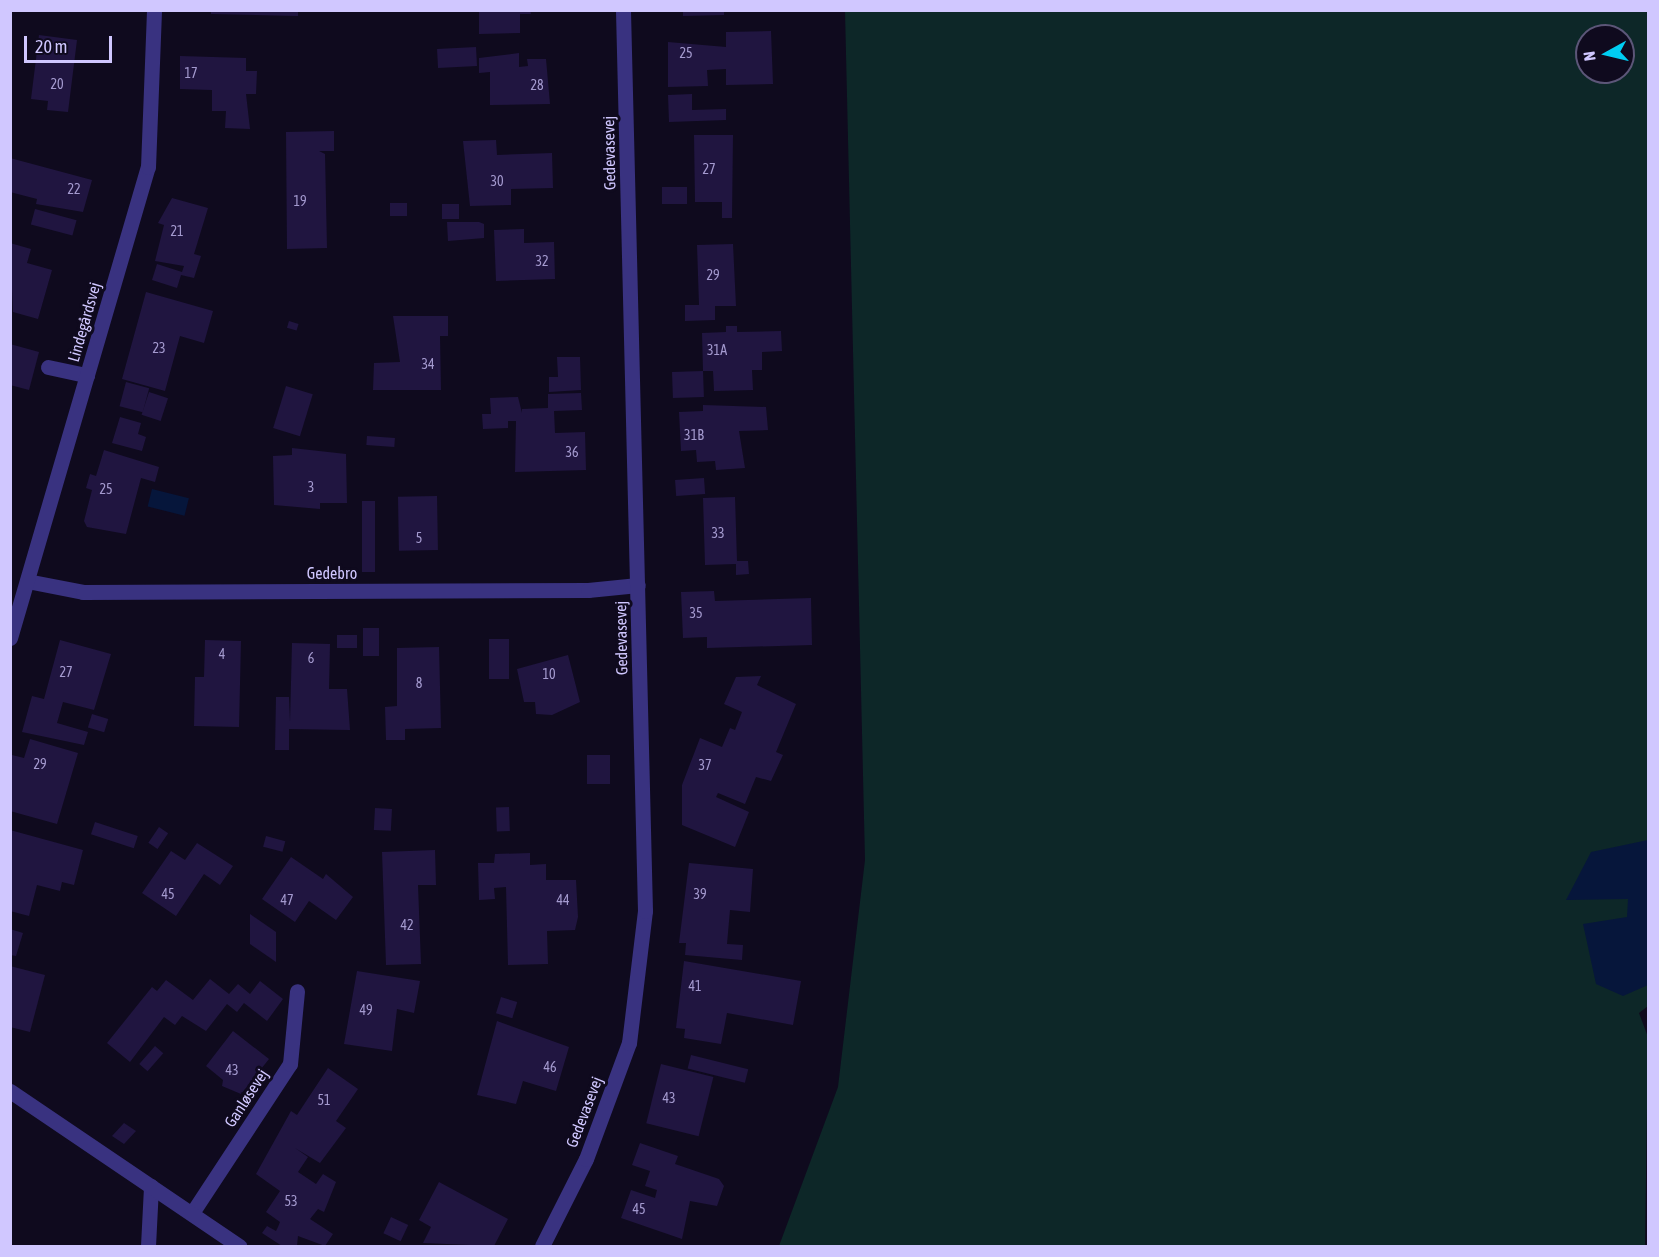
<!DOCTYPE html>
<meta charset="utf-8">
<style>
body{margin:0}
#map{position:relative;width:1659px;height:1257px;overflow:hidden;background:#0f0a1e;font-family:"Asap Condensed",sans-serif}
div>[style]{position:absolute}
.green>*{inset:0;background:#0d2728}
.water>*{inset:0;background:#06163b;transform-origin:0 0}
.building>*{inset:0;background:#201540;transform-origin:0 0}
.service>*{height:15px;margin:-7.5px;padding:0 7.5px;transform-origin:7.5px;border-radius:7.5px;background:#393280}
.minor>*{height:15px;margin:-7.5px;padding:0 7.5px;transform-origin:7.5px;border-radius:7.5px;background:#393280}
.tertiary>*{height:15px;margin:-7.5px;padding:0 7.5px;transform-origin:7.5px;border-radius:7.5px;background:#393280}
span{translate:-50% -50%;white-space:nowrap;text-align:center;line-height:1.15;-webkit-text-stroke:6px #0f0a1e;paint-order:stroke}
.number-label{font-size:14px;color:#a49acf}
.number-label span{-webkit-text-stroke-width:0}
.street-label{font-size:16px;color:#d0c7ff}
.frame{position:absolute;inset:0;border:12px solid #d0c7ff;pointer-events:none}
.north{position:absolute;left:1575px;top:24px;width:60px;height:60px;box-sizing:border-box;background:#0f0a1e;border:2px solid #5c5678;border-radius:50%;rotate:262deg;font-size:16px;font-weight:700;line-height:24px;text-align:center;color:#d0c7ff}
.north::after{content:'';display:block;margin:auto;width:21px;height:27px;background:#00cdf2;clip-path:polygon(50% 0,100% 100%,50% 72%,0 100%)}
.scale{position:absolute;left:24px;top:36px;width:88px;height:27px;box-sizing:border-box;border:3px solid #d0c7ff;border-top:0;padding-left:8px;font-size:18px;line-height:21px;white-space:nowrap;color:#d0c7ff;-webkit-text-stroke:4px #0f0a1e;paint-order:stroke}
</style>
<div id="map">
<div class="green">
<i style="clip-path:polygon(evenodd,845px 11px,1648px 11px,1648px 1006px,1639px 1013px,1648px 1037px,1645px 1246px,779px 1246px,838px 1087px,865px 860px,845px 11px,1587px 36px,1623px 36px,1623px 72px,1587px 72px,1587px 36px)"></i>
</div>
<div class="water">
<i style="left:152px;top:489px;width:38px;height:18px;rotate:14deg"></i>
<i style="clip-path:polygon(1648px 840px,1648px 985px,1623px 996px,1596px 984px,1583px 924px,1627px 917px,1628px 899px,1566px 900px,1591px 852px)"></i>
</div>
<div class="building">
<i style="clip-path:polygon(211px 10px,298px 10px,298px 16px,211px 14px)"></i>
<i style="clip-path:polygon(479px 10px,530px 10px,531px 14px,520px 14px,520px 33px,479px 34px)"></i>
<i style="clip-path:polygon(683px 10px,724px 10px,724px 15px,683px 16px)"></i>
<i style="clip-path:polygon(771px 31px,773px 84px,726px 85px,726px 69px,707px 70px,708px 86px,668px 87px,668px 42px,726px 47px,726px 32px)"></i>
<i style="clip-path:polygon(39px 35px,77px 40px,68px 112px,47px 110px,48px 101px,31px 99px)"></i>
<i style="left:476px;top:47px;width:19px;height:39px;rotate:87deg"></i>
<i style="clip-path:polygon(519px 53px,519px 67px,528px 66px,527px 59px,546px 59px,550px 104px,490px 105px,490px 72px,479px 73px,479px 58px)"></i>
<i style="clip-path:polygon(180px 56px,246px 58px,246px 71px,257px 71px,256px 94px,246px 94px,250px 129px,225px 128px,226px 111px,212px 111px,212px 90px,180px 89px)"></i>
<i style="clip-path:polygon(692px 94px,692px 110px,726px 109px,726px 120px,669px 122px,668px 95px)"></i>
<i style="clip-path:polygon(334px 131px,334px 151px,319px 151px,325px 154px,327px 248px,287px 249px,286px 132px)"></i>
<i style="clip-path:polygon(694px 135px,733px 135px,732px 218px,722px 218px,722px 202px,695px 202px)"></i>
<i style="clip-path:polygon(496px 140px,497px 155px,552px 153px,553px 188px,511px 189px,511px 205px,470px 206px,463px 141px)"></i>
<i style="clip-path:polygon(10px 158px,92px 180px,83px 212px,36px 204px,37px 199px,10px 192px)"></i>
<i style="left:662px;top:187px;width:25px;height:17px"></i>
<i style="clip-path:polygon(172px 198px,208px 208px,194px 254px,201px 256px,194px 278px,181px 275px,177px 288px,152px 280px,157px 264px,182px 272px,184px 266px,155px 261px,164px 225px,158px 223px)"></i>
<i style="left:407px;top:203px;width:13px;height:17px;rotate:90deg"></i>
<i style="left:442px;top:204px;width:17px;height:15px"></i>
<i style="left:35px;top:209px;width:43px;height:16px;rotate:15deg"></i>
<i style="clip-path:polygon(447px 222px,479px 222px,484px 224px,484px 238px,448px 241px)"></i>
<i style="clip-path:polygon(524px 229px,524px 243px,554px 242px,555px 279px,496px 281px,494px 230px)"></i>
<i style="clip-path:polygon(10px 243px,31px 249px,27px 263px,52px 270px,38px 319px,13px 312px)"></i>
<i style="clip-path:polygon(733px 244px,736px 306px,715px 306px,715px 320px,685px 321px,685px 305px,699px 305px,697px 245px)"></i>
<i style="clip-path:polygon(146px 292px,213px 311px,204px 343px,180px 336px,165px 391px,122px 379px)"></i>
<i style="clip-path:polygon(393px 316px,448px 316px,448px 336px,440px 336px,441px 390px,373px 390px,374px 363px,400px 362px)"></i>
<i style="left:289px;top:321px;width:10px;height:7px;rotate:17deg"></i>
<i style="clip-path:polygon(726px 326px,737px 326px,737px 332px,781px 331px,782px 351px,762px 352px,762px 370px,752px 370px,753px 390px,714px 391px,713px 371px,703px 371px,702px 333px,726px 332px)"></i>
<i style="clip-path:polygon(10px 344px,39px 352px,29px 390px,10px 385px)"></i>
<i style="clip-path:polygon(557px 357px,580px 357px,581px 390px,549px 392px,549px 377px,558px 377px)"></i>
<i style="left:703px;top:371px;width:26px;height:31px;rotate:88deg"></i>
<i style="left:126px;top:382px;width:24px;height:25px;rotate:15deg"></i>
<i style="left:286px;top:386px;width:28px;height:44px;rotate:17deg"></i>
<i style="left:149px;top:392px;width:20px;height:24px;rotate:18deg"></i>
<i style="clip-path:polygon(581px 393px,582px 410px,554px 411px,555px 433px,585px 432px,586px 470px,515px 472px,516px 421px,508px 421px,508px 428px,483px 429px,482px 414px,491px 414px,490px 398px,518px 397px,522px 413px,522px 409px,548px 408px,548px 394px)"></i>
<i style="clip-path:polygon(703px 405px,766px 407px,768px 430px,739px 431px,745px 468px,716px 470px,715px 461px,697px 462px,696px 450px,681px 451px,679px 412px,703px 411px)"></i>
<i style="clip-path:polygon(120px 417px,141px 423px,138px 434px,146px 437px,142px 451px,112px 443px)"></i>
<i style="left:367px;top:436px;width:28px;height:9px;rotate:4deg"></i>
<i style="clip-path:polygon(292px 448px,346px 454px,347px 503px,320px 503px,320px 509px,274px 505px,273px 456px,292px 455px)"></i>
<i style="clip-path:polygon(104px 450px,159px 467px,155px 482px,141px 478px,126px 534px,87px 527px,84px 521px,92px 490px,86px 488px,90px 474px,96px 476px)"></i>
<i style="left:704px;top:478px;width:16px;height:29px;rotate:86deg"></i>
<i style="left:437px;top:496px;width:54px;height:39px;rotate:89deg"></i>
<i style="clip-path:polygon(735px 497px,737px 561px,748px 561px,749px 574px,736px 575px,736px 564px,705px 565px,703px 498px)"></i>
<i style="left:362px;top:501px;width:13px;height:71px"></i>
<i style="clip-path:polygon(714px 591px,715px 601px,811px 598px,812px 645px,707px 648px,707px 637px,683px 638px,681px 592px)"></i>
<i style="left:363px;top:628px;width:16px;height:28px"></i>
<i style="left:337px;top:635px;width:20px;height:13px"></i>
<i style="left:489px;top:639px;width:20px;height:40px"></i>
<i style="clip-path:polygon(60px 640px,111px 654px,94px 710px,63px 702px,57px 723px,88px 732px,84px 745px,22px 732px,32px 696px,44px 699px)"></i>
<i style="clip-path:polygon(205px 640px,241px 641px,239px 727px,194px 726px,195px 677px,204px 677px)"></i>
<i style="clip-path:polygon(292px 643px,330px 644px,329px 689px,347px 689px,350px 730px,289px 729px,289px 750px,275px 750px,276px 697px,289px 697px,290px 722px)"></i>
<i style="clip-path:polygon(439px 647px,441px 728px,405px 729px,405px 740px,386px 740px,385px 707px,397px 706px,397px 648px)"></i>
<i style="clip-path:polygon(568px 655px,580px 702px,552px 715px,536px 714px,535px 702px,524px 702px,517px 669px)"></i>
<i style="clip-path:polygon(761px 676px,757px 685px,796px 704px,776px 752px,783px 755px,771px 781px,756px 777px,745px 804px,718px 793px,716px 797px,749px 812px,735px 847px,682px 825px,682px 785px,700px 738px,722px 747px,730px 728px,735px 730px,742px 712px,724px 704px,736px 677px)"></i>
<i style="left:92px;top:714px;width:17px;height:14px;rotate:17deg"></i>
<i style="clip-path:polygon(30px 739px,78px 753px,57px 824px,10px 811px,10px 760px,12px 755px,24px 758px)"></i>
<i style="left:587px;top:755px;width:23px;height:29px"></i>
<i style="left:509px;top:807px;width:24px;height:13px;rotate:88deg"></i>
<i style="left:375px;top:808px;width:17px;height:22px;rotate:3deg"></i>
<i style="left:95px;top:822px;width:45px;height:13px;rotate:18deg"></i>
<i style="left:159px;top:827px;width:11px;height:19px;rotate:34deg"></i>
<i style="clip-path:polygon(10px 830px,83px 850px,74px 885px,62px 882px,60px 891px,37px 885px,29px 916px,10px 911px)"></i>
<i style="left:266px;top:836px;width:20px;height:11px;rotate:15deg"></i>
<i style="clip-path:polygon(197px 843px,233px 866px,220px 885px,204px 874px,176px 916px,142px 893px,171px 851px,185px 860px)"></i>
<i style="clip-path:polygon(435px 850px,436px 885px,418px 885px,421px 964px,386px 965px,382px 852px)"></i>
<i style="clip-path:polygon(530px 853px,530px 865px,546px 864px,546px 880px,576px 880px,578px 917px,575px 930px,547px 931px,548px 964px,508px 965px,506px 887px,494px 888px,495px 899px,479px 900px,478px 863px,494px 863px,495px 854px)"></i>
<i style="clip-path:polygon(291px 857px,323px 879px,326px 874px,353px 897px,336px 920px,309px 901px,295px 922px,262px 899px)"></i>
<i style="clip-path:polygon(689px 863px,753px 869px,750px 912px,730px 910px,727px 944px,743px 945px,742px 960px,685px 955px,686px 943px,679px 943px)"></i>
<i style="clip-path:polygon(250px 914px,276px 932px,276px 962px,250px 944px)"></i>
<i style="clip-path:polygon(10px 929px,23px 933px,16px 956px,10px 955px)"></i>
<i style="clip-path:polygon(684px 961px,801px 981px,793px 1025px,727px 1013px,721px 1044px,684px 1038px,685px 1029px,676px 1028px)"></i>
<i style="clip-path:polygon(10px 966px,45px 975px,30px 1032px,10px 1027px)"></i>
<i style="clip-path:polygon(357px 971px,420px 981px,414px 1013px,397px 1009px,392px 1051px,344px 1044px)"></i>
<i style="clip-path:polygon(210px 979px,229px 994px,238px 984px,250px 994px,260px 981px,283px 999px,267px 1021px,244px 1003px,237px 1012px,227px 1004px,206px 1031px,182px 1016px,175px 1025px,164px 1017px,130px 1062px,107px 1043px,152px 987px,157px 991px,166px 980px,193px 1000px)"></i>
<i style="left:501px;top:997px;width:17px;height:17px;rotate:17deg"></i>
<i style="clip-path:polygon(497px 1021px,569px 1047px,556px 1091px,523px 1081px,516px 1104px,477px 1095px)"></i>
<i style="clip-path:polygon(233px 1031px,269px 1059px,261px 1069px,269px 1075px,258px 1089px,250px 1083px,241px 1094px,222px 1086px,223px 1080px,206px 1066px)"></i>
<i style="left:155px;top:1046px;width:11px;height:24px;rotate:41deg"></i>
<i style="left:691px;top:1055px;width:59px;height:14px;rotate:14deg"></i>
<i style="left:661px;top:1064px;width:54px;height:61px;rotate:14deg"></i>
<i style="clip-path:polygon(328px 1068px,358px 1089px,336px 1121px,346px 1128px,320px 1163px,295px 1148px,308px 1157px,298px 1172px,316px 1184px,323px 1174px,336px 1182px,324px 1212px,318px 1209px,310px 1219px,333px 1234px,325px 1246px,298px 1236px,297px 1246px,282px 1246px,262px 1233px,267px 1226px,276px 1231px,278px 1227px,280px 1222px,266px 1212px,280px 1191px,256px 1174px,291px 1111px,297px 1115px)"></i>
<i style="clip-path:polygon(124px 1123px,136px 1131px,124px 1144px,112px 1136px)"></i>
<i style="clip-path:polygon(640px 1143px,678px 1156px,675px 1164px,719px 1179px,724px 1186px,717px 1206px,690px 1201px,682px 1239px,621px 1218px,631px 1190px,655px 1198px,657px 1190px,645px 1186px,650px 1171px,632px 1165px)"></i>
<i style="clip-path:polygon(439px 1182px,508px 1219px,494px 1246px,423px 1243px,431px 1227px,419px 1220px)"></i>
<i style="left:391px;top:1217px;width:19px;height:18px;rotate:25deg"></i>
</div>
<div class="service">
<i style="left:48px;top:367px;width:40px;rotate:12deg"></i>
</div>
<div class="minor">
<i style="left:27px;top:581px;width:57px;rotate:11.1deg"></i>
<i style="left:83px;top:592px;width:505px;rotate:-0.23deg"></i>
<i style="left:588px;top:590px;width:50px;rotate:-5.7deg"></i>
<i style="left:10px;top:638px;width:491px;rotate:-73.7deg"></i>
<i style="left:148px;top:167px;width:157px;rotate:-87.8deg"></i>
<i style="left:192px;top:1213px;width:178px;rotate:-56.7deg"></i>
<i style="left:290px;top:1064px;width:73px;rotate:-84.5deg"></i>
<i style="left:148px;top:1246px;width:60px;rotate:-87.1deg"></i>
<i style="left:542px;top:1246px;width:97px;rotate:-63.2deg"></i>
<i style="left:586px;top:1159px;width:124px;rotate:-69.7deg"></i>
<i style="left:629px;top:1043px;width:133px;rotate:-83.1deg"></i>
<i style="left:645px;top:911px;width:901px;rotate:-91.4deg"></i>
</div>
<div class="tertiary">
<i style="left:10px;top:1091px;width:277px;rotate:34.1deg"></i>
</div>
<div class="number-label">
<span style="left:686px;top:53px">25</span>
<span style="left:191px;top:73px">17</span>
<span style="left:57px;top:84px">20</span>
<span style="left:537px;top:85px">28</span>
<span style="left:709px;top:169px">27</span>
<span style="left:497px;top:181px">30</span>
<span style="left:74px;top:189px">22</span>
<span style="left:300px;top:201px">19</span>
<span style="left:177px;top:231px">21</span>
<span style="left:542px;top:261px">32</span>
<span style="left:713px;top:275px">29</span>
<span style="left:159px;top:348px">23</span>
<span style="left:717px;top:350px">31A</span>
<span style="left:428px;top:364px">34</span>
<span style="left:694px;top:435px">31B</span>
<span style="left:572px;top:452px">36</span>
<span style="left:311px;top:487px">3</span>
<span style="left:106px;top:489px">25</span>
<span style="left:718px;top:533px">33</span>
<span style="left:419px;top:538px">5</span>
<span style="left:696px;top:613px">35</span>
<span style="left:222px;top:654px">4</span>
<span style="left:311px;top:658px">6</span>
<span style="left:66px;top:672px">27</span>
<span style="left:549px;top:674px">10</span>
<span style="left:419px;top:683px">8</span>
<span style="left:40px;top:764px">29</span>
<span style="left:705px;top:765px">37</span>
<span style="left:168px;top:894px">45</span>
<span style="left:700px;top:894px">39</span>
<span style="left:287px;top:900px">47</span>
<span style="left:563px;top:900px">44</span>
<span style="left:407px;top:925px">42</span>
<span style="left:695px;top:986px">41</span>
<span style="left:366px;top:1010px">49</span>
<span style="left:550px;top:1067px">46</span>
<span style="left:232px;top:1070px">43</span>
<span style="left:669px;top:1098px">43</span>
<span style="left:324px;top:1100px">51</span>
<span style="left:291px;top:1201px">53</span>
<span style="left:639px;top:1209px">45</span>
</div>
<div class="street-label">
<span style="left:609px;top:153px;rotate:-91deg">Gedevasevej</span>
<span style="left:84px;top:322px;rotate:-74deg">Lindegårdsvej</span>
<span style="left:332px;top:573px">Gedebro</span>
<span style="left:621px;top:638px;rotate:-91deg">Gedevasevej</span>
<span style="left:246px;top:1098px;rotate:-57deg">Ganløsevej</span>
<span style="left:584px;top:1112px;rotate:-69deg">Gedevasevej</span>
</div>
<div class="frame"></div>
<div class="north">N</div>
<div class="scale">20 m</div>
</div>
